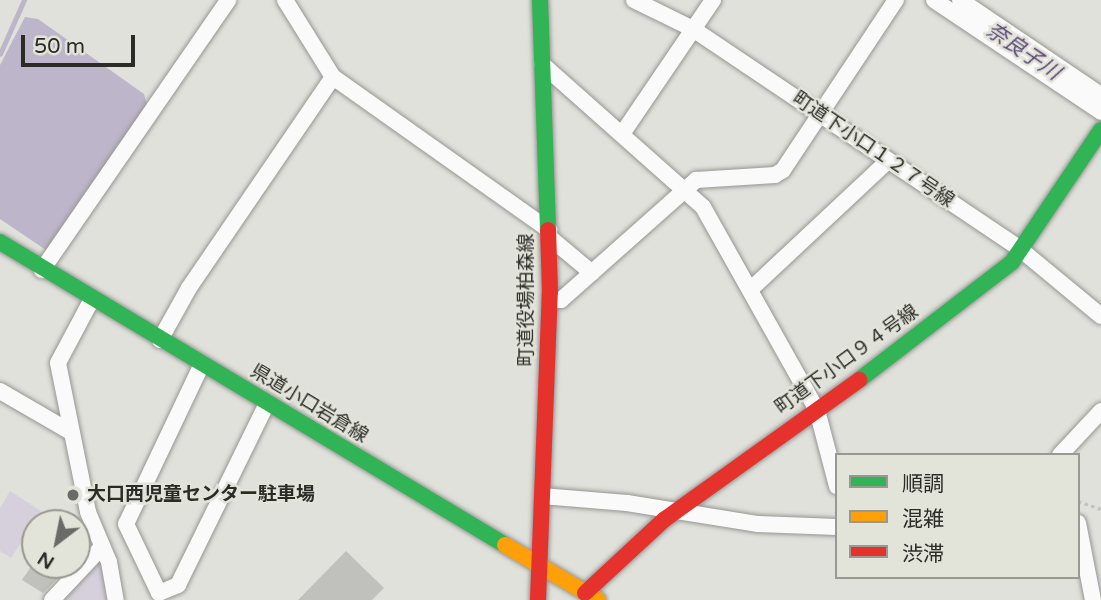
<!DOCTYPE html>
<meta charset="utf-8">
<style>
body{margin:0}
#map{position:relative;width:1101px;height:600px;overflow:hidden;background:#e0e1db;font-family:"Varela Round","Noto Sans JP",sans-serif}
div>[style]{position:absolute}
.green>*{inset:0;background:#d5d0db}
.water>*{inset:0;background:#bdb5c9}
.stream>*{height:4.5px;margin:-2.25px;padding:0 2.25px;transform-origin:2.25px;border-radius:2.25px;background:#bdb5c9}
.building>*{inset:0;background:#c0c1bc}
.path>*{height:2.5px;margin-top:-1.25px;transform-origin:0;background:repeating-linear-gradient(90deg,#c1c2c1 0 3.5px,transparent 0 7px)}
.roads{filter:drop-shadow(0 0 2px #969692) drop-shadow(0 0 2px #969692)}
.street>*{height:16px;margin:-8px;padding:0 8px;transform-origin:8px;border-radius:8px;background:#fafafa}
.fast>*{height:16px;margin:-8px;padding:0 8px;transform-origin:8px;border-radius:8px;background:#30b455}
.slow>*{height:16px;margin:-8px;padding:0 8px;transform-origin:8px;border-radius:8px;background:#ff9f0a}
.jam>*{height:16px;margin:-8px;padding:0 8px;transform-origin:8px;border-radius:8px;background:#e5322d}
.dots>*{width:19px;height:19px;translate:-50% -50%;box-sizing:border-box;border:4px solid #e2e3d9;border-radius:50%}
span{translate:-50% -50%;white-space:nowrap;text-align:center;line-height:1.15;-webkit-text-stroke:5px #e2e3d9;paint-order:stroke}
.street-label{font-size:19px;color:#2b2b28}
.poi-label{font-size:19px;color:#2b2b28;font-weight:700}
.left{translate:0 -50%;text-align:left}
.water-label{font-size:21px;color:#5b4775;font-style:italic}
.legend{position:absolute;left:835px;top:453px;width:245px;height:126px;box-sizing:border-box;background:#e2e3d9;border:2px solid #999992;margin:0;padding:9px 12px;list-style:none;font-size:21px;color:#2b2b28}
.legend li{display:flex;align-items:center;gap:14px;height:35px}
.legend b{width:35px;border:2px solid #999992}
.north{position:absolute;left:21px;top:509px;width:70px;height:70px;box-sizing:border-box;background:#e2e3d9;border:2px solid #999992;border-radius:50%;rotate:212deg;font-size:19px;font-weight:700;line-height:28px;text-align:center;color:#2b2b28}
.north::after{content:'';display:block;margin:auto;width:24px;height:32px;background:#6a6b67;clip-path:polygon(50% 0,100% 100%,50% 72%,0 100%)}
.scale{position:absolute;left:21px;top:35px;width:114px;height:32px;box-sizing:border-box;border:4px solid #2b2b28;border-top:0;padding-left:9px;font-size:21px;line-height:24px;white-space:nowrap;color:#2b2b28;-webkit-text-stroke:5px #e2e3d9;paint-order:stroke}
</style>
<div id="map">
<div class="green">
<i style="clip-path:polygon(10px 491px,41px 511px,11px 558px,0 551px,0 508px)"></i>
<i style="clip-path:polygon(100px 560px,113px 600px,62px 600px)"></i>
</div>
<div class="water">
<i style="clip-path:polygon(25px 17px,38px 19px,144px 94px,147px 104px,46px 250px,0 219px,0 65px)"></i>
</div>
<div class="stream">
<i style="left:0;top:54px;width:59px;rotate:-66deg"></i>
</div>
<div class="building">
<i style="clip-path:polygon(346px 551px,384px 588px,372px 600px,298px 600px)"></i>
<i style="clip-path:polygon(32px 565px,71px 565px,43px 593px,22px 580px)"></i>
</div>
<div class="path">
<i style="left:1078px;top:501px;width:24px;rotate:19deg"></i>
</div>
<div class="roads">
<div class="street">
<i style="left:285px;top:0;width:91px;rotate:58.1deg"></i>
<i style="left:333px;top:77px;width:265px;rotate:35.3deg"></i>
<i style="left:634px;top:0;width:66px;rotate:26.2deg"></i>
<i style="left:693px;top:29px;width:394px;rotate:33.9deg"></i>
<i style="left:1020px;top:249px;width:105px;rotate:39.6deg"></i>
<i style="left:934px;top:0;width:201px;rotate:33.8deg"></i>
<i style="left:960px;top:0;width:170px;rotate:34deg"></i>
<i style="left:542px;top:64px;width:215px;rotate:41.6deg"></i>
<i style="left:703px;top:207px;width:233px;rotate:60.7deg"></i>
<i style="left:817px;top:410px;width:79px;rotate:75.3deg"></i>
<i style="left:622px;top:134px;width:162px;rotate:-55.8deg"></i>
<i style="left:549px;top:237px;width:56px;rotate:39.9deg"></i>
<i style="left:42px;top:270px;width:328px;rotate:-55.4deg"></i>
<i style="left:751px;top:289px;width:187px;rotate:-43.1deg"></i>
<i style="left:92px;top:299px;width:72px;rotate:118deg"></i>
<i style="left:58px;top:363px;width:152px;rotate:78.6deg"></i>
<i style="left:88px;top:512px;width:54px;rotate:67.2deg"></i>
<i style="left:109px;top:562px;width:39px;rotate:80deg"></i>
<i style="left:550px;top:300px;width:11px"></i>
<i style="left:561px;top:300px;width:181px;rotate:-41.6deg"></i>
<i style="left:696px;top:180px;width:79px;rotate:-3.6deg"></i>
<i style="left:775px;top:175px;width:9px;rotate:-32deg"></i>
<i style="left:783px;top:170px;width:204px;rotate:-56.4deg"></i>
<i style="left:160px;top:340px;width:60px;rotate:-60.9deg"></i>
<i style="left:189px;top:288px;width:255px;rotate:-55.7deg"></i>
<i style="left:202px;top:364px;width:177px;rotate:115.4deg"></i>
<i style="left:126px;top:524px;width:76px;rotate:64.4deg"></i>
<i style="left:159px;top:593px;width:21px;rotate:-23deg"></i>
<i style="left:178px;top:585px;width:203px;rotate:-63.9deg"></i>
<i style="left:0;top:391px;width:80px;rotate:30.1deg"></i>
<i style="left:1060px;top:455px;width:60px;rotate:-47deg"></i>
<i style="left:542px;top:496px;width:85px;rotate:4.7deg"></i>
<i style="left:627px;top:503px;width:133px;rotate:9.1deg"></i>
<i style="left:758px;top:524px;width:79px;rotate:2.2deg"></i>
<i style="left:1078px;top:523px;width:78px;rotate:79deg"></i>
<i style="left:52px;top:600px;width:71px;rotate:-46.7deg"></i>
</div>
<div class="fast">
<i style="left:540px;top:0;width:230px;rotate:88deg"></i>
<i style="left:0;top:242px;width:589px;rotate:30.96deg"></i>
<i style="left:859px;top:380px;width:193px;rotate:-37.6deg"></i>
<i style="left:1012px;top:262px;width:159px;rotate:-56deg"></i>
</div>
<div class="slow">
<i style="left:505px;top:545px;width:108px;rotate:30.6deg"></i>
</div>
<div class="jam">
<i style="left:585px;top:593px;width:109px;rotate:-42.8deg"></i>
<i style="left:665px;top:519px;width:239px;rotate:-35.6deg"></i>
<i style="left:538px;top:600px;width:308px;rotate:-87.8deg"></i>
<i style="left:550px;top:292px;width:62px;rotate:-91.8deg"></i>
</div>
</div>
<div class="dots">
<i style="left:73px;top:495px;background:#6a6b67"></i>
</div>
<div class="street-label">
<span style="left:873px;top:150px;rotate:34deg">町道下小口１２７号線</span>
<span style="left:527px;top:300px;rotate:-90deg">町道役場柏森線</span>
<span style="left:847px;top:360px;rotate:-36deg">町道下小口９４号線</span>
<span style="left:309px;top:404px;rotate:31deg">県道小口岩倉線</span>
</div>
<div class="poi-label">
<span class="left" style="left:87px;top:495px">大口西児童センター駐車場</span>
</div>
<div class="water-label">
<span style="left:1023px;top:52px;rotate:34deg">奈良子川</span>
</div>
<ul class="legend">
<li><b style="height:9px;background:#30b455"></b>順調</li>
<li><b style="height:9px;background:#ff9f0a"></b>混雑</li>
<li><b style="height:9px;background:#e5322d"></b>渋滞</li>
</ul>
<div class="north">N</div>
<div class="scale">50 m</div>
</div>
